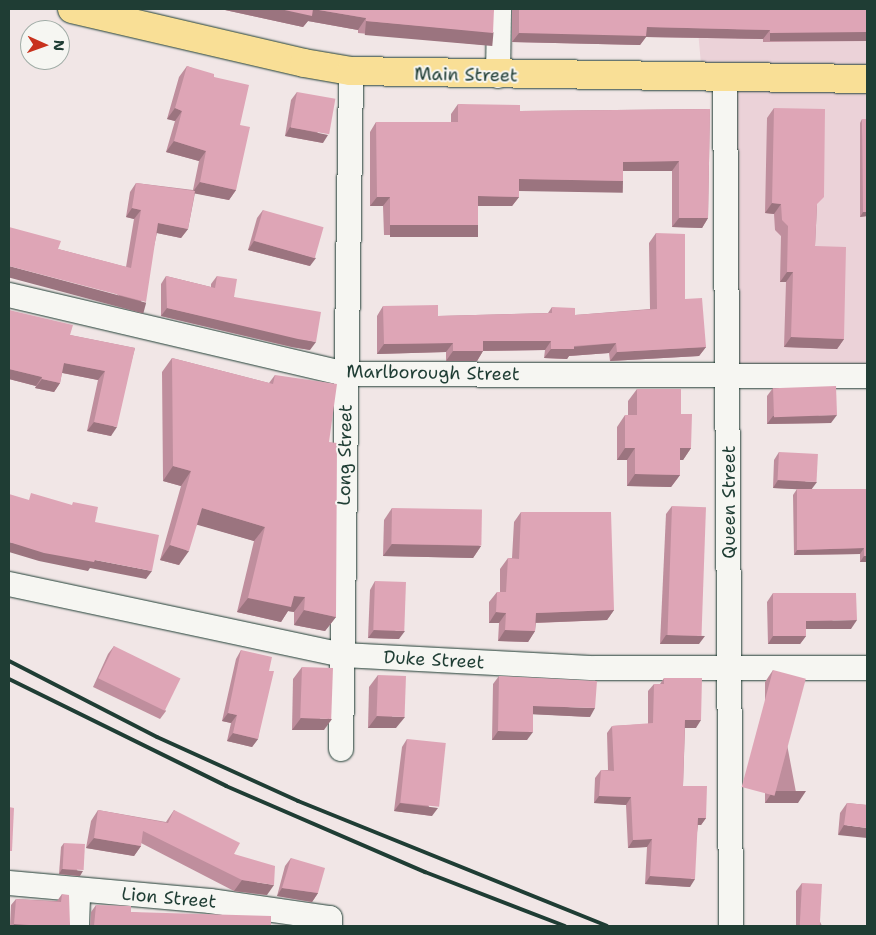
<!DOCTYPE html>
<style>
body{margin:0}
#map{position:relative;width:876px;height:935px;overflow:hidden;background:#f1e6e6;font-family:"Shantell Sans",sans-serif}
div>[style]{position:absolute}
.built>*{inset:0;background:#ebd2d8}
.roads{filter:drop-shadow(0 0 1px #1f3d34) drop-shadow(0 0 1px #1f3d34)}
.street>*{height:24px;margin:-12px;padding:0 12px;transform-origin:12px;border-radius:12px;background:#f6f6f2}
.primary>*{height:28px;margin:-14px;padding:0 14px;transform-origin:14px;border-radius:14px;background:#f9df96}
.rail>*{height:4px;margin:-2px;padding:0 2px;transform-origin:2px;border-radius:2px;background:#1f3d34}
.wall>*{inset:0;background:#bf8e9d}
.shaded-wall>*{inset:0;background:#9b747f;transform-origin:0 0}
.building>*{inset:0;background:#dea5b6;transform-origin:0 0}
span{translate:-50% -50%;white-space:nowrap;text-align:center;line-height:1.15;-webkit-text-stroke:4px #f6f6f2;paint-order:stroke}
.street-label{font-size:18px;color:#1f3d34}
.frame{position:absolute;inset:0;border:10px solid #1f3d34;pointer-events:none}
.north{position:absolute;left:20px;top:20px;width:50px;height:50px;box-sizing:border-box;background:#f6f6f2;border:1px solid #a0aca6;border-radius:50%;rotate:92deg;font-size:14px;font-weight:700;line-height:20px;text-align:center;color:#1f3d34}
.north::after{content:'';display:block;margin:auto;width:18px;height:22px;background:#c8321e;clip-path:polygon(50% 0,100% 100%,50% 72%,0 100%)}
</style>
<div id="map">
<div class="built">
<i style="clip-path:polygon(696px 9px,867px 9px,867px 374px,733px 373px,719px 81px,702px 75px)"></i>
</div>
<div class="roads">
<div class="street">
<i style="left:498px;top:76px;width:67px;rotate:-89.1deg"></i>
<i style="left:725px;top:78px;width:848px;rotate:89.59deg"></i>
<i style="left:9px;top:295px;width:346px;rotate:13.2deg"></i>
<i style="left:346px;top:374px;width:521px;rotate:0.22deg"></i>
<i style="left:9px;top:584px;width:341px;rotate:12deg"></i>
<i style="left:343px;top:655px;width:252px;rotate:3deg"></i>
<i style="left:595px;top:668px;width:272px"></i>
<i style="left:341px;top:749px;width:678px;rotate:-89.15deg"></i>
<i style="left:9px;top:883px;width:202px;rotate:5.1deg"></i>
<i style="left:210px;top:901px;width:121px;rotate:8.1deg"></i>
<i style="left:330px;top:918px;width:8px;rotate:90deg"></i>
<i style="left:77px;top:926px;width:36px;rotate:-88deg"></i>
</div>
<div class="primary">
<i style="left:72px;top:9px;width:238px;rotate:13.1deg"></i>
<i style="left:304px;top:63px;width:48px;rotate:9.7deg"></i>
<i style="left:351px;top:71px;width:516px;rotate:0.89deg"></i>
</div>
</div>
<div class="rail">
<i style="left:9px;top:661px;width:166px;rotate:27.2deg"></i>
<i style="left:157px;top:737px;width:155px;rotate:24.4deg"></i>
<i style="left:298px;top:801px;width:333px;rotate:22deg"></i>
<i style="left:9px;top:679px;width:242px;rotate:26.2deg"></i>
<i style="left:226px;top:786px;width:217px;rotate:23.4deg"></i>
<i style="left:425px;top:872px;width:150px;rotate:21.1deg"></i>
</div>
<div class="wall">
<i style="clip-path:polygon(225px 9px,494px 9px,485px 45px,358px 33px,358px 30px,308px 21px,303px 27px,225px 10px)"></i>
<i style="clip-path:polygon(512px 9px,867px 9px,867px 41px,763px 42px,763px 39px,646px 37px,640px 45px,512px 42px)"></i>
<i style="clip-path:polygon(187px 66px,214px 77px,240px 125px,236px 190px,229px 200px,195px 193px,188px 229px,181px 238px,157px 233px,139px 311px,58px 249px,126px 267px,134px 219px,126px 217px,130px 192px,136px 183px,193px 190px,199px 161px,166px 152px,175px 121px,167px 119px,179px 77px)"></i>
<i style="clip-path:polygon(297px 92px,323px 143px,285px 136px,291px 100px)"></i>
<i style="clip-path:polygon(458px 104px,520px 111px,710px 109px,708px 218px,702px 228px,672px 227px,672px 171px,623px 171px,623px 181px,616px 191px,519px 189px,519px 197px,512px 206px,478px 206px,471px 235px,384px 235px,383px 206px,370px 206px,370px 132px,376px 122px,451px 122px,451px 114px)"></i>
<i style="clip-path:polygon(774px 108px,817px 206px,815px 246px,844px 339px,837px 349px,784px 347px,786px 282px,780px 282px,781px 236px,775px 230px,774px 214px,765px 213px,767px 118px)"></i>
<i style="clip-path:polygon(862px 119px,867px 216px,860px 217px,860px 123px)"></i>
<i style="clip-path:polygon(263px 210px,310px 266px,248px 250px,257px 218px)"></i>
<i style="clip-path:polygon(656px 233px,706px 347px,699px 356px,610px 361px,609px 353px,569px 356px,567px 359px,544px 358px,545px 350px,483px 351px,477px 361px,446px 361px,446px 352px,377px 354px,377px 316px,383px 306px,438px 316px,548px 313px,552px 307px,575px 315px,650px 309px,649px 243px)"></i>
<i style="clip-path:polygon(166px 276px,211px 287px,211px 284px,217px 276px,234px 297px,310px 350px,292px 347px,161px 316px,161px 284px)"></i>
<i style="clip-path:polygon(9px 310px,70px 335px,135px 348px,111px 436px,87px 431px,98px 380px,62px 373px,60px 383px,54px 392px,35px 388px,36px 386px,9px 379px)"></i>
<i style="clip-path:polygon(172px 358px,269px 383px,275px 375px,329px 442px,336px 617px,325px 631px,294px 625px,294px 612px,288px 611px,281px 622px,237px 612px,254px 541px,197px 524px,179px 565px,160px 560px,181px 486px,163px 481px,162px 372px)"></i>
<i style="clip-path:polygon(773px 388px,831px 423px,767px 424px,767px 396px)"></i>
<i style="clip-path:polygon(637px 389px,681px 414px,691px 448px,683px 460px,680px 460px,680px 475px,671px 487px,627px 486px,627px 460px,617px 460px,617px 427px,625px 415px,628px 415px,628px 401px)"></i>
<i style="clip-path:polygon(779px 452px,812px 489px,867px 489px,867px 562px,860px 562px,860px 554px,794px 555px,793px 495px,797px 489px,773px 488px,774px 460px)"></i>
<i style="clip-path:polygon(672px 506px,699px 644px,660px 644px,666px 514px)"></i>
<i style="clip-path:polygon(392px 508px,481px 546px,473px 558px,383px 556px,384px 520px)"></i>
<i style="clip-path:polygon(521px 512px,614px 610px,607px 620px,536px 623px,535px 631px,528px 642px,498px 641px,499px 623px,489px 623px,489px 602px,497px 592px,500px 592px,500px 569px,508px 558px,512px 558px,514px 522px)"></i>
<i style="clip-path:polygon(375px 581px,399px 639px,368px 638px,370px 590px)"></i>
<i style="clip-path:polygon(773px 593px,851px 629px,806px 629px,806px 636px,800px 644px,768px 644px,767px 602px)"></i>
<i style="clip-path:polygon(114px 646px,166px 711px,160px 719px,93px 687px,108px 654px)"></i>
<i style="clip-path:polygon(241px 650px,269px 671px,258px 739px,252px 747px,227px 741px,231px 723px,222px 721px,236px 659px)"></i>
<i style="clip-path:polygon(302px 667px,324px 730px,292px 730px,293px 679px)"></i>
<i style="clip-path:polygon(773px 670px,798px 803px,765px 803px,765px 682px)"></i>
<i style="clip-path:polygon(378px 675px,396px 728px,368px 728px,369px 687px)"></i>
<i style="clip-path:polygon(499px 676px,590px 717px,533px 714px,527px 740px,492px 740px,493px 684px)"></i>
<i style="clip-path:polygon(664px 678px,696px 728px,685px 728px,683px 786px,706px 818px,701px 825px,698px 825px,690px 887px,645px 884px,647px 847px,628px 848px,626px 805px,594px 803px,595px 778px,601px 770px,608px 770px,607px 733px,612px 726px,648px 724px,648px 691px,654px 684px,660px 684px)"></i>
<i style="clip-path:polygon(407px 739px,432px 816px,394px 811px,402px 747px)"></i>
<i style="clip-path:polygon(847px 803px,867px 805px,838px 835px,840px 813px)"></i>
<i style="clip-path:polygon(98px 810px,166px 822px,174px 810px,234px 854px,267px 895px,234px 891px,141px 843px,141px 846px,134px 856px,86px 848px,91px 821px)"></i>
<i style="clip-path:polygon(64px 843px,80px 876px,59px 874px,61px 847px)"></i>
<i style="clip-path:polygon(291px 858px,318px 893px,312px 902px,277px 896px,285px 866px)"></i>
<i style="clip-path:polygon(802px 883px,822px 926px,796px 926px,796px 891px)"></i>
<i style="clip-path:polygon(62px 894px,70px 925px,71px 926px,10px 926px,11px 905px,16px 899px,57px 901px)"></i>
<i style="clip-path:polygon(96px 905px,131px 912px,271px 926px,90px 926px,91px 912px)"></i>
</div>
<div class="shaded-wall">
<i style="clip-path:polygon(226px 9px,313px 9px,366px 18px,358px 30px,308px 21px,303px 27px,225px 10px)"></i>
<i style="left:366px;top:21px;width:128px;height:14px;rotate:5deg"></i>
<i style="clip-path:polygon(647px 27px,770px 30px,763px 39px,646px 37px,640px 45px,512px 42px,519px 33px)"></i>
<i style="left:867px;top:32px;width:9px;height:97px;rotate:90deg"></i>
<i style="clip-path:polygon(175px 108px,182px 111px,175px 121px,167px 119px)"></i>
<i style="clip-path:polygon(290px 127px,328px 135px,323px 143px,285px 136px)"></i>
<i style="clip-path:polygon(174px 141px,206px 151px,199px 161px,166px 152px)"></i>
<i style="clip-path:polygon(679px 161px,672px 171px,616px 171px,623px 162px)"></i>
<i style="left:519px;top:179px;width:104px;height:12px;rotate:1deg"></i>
<i style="clip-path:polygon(200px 182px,236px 190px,229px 200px,192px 193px)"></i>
<i style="clip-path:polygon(478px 196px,519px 197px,512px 206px,471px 206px)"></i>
<i style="clip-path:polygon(377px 197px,390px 197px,383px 206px,370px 206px)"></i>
<i style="clip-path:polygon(772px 203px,781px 204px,774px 214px,765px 213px)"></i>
<i style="clip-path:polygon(132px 208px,141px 210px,134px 219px,126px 217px)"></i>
<i style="clip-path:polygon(863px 212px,867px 212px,867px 216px,860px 217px)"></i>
<i style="clip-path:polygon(679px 218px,708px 218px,702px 228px,672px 227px)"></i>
<i style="clip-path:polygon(158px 223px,188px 229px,181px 238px,152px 232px)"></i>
<i style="left:390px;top:225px;width:88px;height:12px"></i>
<i style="clip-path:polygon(254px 241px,316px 258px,310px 266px,248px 250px)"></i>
<i style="left:9px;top:266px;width:142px;height:11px;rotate:15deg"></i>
<i style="clip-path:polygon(787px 272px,793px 272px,786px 282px,780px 282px)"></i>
<i style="clip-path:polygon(167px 308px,316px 342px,310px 350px,292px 347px,161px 316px)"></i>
<i style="clip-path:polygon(791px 337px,844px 339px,837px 349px,784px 347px)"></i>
<i style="clip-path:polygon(483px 341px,551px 341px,545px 350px,477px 351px)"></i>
<i style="clip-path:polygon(453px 343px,446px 352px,377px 354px,384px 344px)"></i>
<i style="clip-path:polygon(616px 343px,609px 353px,569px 356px,567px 359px,544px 358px,551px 349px)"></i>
<i style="clip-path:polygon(706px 347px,699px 356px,610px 361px,617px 352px)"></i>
<i style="clip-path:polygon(453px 351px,483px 351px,477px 361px,446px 361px)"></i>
<i style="clip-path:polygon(64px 363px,105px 371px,98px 380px,58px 372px)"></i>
<i style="clip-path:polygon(9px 369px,42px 377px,36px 386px,9px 379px)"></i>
<i style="clip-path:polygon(42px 379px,60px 383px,54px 392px,35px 388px)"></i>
<i style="clip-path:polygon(837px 415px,831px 423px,767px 424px,773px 416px)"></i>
<i style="clip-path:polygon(94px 422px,117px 427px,111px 436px,87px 431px)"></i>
<i style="clip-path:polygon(625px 448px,635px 448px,627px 460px,617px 460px)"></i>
<i style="clip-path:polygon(680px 448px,691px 448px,683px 460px,672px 460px)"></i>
<i style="clip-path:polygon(173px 466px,191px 471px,181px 486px,163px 481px)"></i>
<i style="clip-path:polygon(635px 474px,680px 475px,671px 487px,627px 486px)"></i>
<i style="clip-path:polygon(778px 480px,817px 482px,811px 490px,773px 488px)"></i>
<i style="clip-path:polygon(202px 508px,265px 527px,254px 541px,191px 523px)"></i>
<i style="clip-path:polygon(9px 542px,95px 560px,152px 571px,146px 579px,90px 568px,88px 571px,39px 561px,9px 552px)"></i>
<i style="clip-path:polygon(392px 544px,481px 546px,473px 558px,383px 556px)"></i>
<i style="clip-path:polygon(170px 545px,189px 551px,179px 565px,160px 560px)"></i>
<i style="clip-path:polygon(864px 548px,860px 554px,794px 555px,797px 550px)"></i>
<i style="clip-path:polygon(864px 556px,867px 556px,867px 562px,860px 562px)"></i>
<i style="clip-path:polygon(294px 596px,305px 597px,294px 612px,288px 611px,281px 622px,237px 612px,248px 598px)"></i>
<i style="clip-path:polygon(304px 610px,336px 617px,325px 631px,294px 625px)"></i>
<i style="clip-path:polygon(614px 610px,607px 620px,529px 623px,536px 613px)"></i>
<i style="clip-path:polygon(496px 612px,506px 613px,499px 623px,489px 623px)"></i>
<i style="clip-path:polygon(857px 620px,851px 629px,800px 629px,806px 621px)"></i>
<i style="clip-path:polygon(374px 630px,405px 631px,399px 639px,368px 638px)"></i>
<i style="clip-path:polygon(505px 630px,535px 631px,528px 642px,498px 641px)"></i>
<i style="clip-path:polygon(666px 635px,705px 636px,699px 644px,660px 644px)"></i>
<i style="clip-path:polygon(773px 636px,806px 636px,800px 644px,768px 644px)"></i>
<i style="clip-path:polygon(533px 706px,595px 708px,590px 717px,527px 714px)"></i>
<i style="clip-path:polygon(228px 713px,237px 715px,231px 723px,222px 721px)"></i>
<i style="clip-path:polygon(377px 716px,405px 717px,396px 728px,368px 728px)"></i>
<i style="clip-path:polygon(301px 718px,332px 719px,324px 730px,292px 730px)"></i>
<i style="clip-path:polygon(685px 720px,701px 720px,696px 728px,680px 728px)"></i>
<i style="clip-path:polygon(498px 731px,533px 732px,527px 740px,492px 740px)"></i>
<i style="clip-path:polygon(233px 733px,258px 739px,252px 747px,227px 741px)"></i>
<i style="clip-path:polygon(773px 791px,806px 791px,798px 803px,765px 803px)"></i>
<i style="clip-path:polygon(599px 796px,631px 797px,626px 805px,594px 803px)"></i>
<i style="clip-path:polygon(400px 803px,438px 808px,432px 816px,394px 811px)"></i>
<i style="clip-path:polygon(698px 818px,706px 818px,701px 825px,693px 825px)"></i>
<i style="clip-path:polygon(844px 825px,867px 828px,867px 838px,838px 835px)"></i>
<i style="clip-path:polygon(94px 838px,141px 846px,134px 856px,86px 848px)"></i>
<i style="clip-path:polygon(652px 839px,647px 847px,628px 848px,633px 840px)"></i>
<i style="clip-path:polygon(62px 869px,83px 871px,80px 876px,59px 874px)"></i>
<i style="clip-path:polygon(650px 876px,695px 879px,690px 887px,645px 884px)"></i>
<i style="clip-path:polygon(242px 880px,274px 885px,267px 895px,234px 891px)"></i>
<i style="clip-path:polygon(282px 888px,318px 893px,312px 902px,277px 896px)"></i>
<i style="clip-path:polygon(14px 924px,45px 926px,13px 926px)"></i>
</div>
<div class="building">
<i style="clip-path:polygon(280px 9px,494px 9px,493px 33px,366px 21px,366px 18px,313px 9px,312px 16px)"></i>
<i style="clip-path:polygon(519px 9px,867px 9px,867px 32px,770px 33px,770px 30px,647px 27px,646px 36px,519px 33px)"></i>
<i style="clip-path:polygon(187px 66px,214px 74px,214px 77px,249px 85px,240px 125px,250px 127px,236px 190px,200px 182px,206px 151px,174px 141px,182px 111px,175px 108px)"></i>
<i style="left:297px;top:92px;width:39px;height:36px;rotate:10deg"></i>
<i style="clip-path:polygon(458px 104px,520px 105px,520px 111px,710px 109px,708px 218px,679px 218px,679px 161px,623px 162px,623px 181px,519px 179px,519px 197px,478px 196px,478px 225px,390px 225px,390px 197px,377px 197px,376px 122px,458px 122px)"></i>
<i style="clip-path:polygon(774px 108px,825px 109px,824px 197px,817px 204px,815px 246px,846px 247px,844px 339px,791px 337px,793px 272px,787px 272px,788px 226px,782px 220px,781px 204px,772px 203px)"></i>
<i style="clip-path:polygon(862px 119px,867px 119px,867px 212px,863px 212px)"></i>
<i style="clip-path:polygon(136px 183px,195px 191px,188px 229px,158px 223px,146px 302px,9px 266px,9px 227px,61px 241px,58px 249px,131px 268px,141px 210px,132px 208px)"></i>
<i style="left:263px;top:210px;width:63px;height:32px;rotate:16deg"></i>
<i style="clip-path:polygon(656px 233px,685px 234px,685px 299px,702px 298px,706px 347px,617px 352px,616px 343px,574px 346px,574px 349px,551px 349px,551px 341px,483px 341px,483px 351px,453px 351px,453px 343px,384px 344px,383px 306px,438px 305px,438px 316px,552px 313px,552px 307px,575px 308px,575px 315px,657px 309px)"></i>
<i style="clip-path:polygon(166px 276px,215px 288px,217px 276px,237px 279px,234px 297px,321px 312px,316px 342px,298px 339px,167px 308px)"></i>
<i style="clip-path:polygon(9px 310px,73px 325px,70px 335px,135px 348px,117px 427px,94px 422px,105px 371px,64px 363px,60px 383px,42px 379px,42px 377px,9px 369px)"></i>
<i style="clip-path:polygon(172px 358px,273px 384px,275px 375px,337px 384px,329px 442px,337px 443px,336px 617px,304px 610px,305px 597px,294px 596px,291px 607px,248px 598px,265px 527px,202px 508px,189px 551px,170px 545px,191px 471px,173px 466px)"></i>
<i style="left:836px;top:386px;width:29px;height:63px;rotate:88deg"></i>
<i style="clip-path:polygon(637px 389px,681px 389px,681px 414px,692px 414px,691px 448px,680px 448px,680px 475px,635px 474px,635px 448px,625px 448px,625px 415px,637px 415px)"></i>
<i style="left:779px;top:452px;width:39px;height:28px;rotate:3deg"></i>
<i style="clip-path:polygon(797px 489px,867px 489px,867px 556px,864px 556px,864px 548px,797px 550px)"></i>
<i style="clip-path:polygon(31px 493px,72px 505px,73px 502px,98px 507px,95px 522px,159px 535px,152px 571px,95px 560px,94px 562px,44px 553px,9px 542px,9px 494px,29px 500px)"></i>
<i style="left:672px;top:506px;width:34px;height:129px;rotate:2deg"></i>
<i style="left:392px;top:508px;width:90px;height:36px;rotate:1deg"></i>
<i style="clip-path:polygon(521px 512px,611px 512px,614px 610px,536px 613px,535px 631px,505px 630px,506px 613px,496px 612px,497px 592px,506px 592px,508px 558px,519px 559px)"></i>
<i style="left:375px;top:581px;width:31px;height:49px;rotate:2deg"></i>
<i style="clip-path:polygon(773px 593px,856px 593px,857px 620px,806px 621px,806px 636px,773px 636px)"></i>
<i style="left:114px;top:646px;width:74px;height:36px;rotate:26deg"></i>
<i style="clip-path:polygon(241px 650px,272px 657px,269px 671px,274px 671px,258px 739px,233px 733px,237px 715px,228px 713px)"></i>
<i style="left:302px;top:667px;width:31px;height:51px;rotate:2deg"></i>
<i style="left:773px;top:670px;width:34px;height:121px;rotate:15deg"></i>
<i style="left:378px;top:675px;width:28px;height:41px;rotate:2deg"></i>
<i style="clip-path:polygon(499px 676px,597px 681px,595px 708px,533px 706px,533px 732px,498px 731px)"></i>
<i style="clip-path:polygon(664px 678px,702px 678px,701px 720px,685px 720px,683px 786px,707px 786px,706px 818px,698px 818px,695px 879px,650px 876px,652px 839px,633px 840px,631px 797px,599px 796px,601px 770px,614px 771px,612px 726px,653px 723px,654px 684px,664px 684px)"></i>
<i style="left:407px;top:739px;width:39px;height:64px;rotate:6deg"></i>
<i style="clip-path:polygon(847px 803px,867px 805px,867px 828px,844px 825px)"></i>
<i style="clip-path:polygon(9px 807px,14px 808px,12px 851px,9px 851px)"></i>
<i style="clip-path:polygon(98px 810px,168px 823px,174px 810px,240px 843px,234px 854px,275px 866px,274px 885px,242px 880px,143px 831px,141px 846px,94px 838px)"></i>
<i style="left:64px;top:843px;width:21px;height:26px;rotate:3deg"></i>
<i style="clip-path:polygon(291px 858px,325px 868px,318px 893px,282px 888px)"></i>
<i style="left:802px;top:883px;width:20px;height:43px;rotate:3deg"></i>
<i style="clip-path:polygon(62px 894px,69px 895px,70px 925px,71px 926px,45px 926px,14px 924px,16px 899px,61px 902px)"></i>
<i style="clip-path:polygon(96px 905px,131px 906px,131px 912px,271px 916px,271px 926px,93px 926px,94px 926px)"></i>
</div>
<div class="street-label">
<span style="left:466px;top:75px;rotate:1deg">Main Street</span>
<span style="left:433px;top:373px;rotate:1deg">Marlborough Street</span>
<span style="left:345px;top:455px;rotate:-89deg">Long Street</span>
<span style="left:729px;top:502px;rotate:-90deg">Queen Street</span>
<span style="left:434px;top:660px;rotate:3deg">Duke Street</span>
<span style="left:169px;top:898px;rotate:5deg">Lion Street</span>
</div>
<div class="frame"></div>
<div class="north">N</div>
</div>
